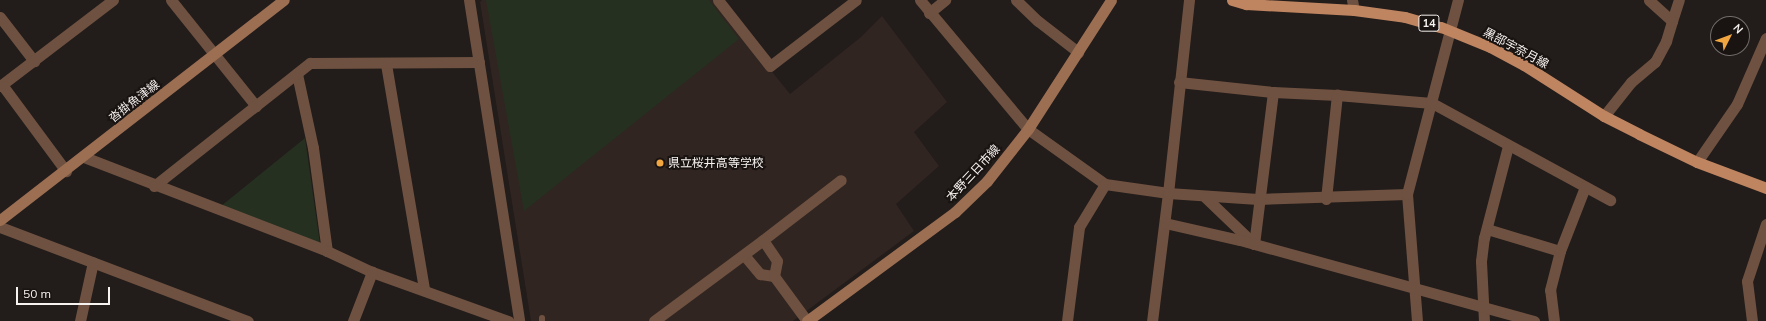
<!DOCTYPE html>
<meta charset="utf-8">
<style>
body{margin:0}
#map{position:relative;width:1766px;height:321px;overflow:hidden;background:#221c1a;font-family:Mulish,"Noto Sans JP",sans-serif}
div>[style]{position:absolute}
.built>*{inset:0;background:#312521}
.green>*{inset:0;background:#263020}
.service>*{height:6px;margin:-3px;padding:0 3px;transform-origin:3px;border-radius:3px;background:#6e5140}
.minor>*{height:11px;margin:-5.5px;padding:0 5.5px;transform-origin:5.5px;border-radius:5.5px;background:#6e5140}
.tertiary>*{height:11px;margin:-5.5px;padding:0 5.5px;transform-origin:5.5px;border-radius:5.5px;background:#6e5140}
.secondary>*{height:11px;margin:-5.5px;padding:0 5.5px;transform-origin:5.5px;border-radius:5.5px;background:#9c6e52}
.primary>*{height:11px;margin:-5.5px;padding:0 5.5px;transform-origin:5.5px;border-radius:5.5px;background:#bf8460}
.dots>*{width:11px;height:11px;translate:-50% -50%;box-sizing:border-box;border:2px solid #191311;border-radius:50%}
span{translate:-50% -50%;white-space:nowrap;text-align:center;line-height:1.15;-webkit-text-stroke:4px #191311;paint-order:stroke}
.shield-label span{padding:1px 3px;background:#191311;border:1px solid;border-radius:3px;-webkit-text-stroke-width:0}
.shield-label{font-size:11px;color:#f7f3f1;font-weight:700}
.street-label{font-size:12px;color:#f7f3f1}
.poi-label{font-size:12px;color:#f7f3f1}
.left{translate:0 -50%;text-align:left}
.north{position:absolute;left:1710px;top:16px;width:40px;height:40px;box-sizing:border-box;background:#191311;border:1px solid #726d6b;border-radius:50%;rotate:48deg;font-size:11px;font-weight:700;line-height:16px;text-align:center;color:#f7f3f1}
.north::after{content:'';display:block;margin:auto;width:14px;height:18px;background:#f1a63f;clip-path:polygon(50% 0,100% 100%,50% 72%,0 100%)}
.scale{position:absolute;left:16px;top:287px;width:94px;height:18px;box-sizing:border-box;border:2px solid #f7f3f1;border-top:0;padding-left:5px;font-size:12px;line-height:14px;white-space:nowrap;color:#f7f3f1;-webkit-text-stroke:3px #191311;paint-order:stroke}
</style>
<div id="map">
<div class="built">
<i style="clip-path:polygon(482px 0,714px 0,790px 94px,861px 37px,882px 16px,947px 102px,914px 132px,939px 166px,896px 204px,914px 231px,793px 321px,531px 321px,480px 2px)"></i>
</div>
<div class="green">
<i style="clip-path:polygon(486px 0,709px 0,739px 39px,524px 211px)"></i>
<i style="clip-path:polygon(305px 138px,320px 244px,221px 206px)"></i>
</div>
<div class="service">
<i style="left:542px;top:318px;width:3px;rotate:90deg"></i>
</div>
<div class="minor">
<i style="left:171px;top:0;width:136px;rotate:51.3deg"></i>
<i style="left:469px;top:0;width:325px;rotate:81.1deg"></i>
<i style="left:718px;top:0;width:84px;rotate:51.8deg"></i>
<i style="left:770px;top:66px;width:108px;rotate:-37.5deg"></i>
<i style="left:920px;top:0;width:168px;rotate:50.1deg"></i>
<i style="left:1028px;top:129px;width:95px;rotate:35.5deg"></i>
<i style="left:1105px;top:184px;width:64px;rotate:8.1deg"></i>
<i style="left:1168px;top:193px;width:129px;rotate:97.1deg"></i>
<i style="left:1016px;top:0;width:30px;rotate:44deg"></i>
<i style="left:1038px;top:21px;width:51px;rotate:37.8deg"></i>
<i style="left:1189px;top:0;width:194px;rotate:96.2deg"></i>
<i style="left:1168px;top:193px;width:90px;rotate:3.8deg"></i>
<i style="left:1258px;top:199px;width:149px;rotate:-1.9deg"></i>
<i style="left:1352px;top:0;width:10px;rotate:79deg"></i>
<i style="left:929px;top:13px;width:21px;rotate:-39deg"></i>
<i style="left:0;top:17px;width:56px;rotate:52.3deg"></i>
<i style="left:1672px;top:21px;width:22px;rotate:-72deg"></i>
<i style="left:386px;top:64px;width:228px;rotate:80.4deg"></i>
<i style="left:297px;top:74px;width:76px;rotate:77.8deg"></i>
<i style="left:313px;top:148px;width:104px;rotate:82.3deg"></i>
<i style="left:1179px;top:82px;width:95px;rotate:6.1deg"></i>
<i style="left:1273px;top:92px;width:153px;rotate:97.1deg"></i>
<i style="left:0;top:86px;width:142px;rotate:-37.3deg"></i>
<i style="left:3px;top:86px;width:106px;rotate:53.5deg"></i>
<i style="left:1273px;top:92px;width:64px;rotate:2.7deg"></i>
<i style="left:1604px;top:116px;width:43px;rotate:-51.5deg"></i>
<i style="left:1631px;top:82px;width:31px;rotate:-40deg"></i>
<i style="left:1655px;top:62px;width:24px;rotate:-62deg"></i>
<i style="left:1666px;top:41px;width:21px;rotate:-73deg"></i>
<i style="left:1672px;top:21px;width:31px;rotate:-138deg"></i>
<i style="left:84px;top:157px;width:261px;rotate:21.1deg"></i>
<i style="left:327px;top:251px;width:50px;rotate:25deg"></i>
<i style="left:372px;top:272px;width:145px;rotate:19.8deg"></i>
<i style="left:1697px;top:162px;width:70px;rotate:-55.4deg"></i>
<i style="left:1737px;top:104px;width:72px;rotate:-66.3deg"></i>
<i style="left:154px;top:186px;width:199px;rotate:-38.3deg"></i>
<i style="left:310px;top:63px;width:169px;rotate:-0.3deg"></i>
<i style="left:1205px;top:197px;width:68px;rotate:43.8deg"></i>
<i style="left:1326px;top:199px;width:105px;rotate:-84deg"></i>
<i style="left:1337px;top:95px;width:95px;rotate:4.8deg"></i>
<i style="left:1432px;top:103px;width:203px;rotate:28.6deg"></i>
<i style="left:1487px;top:229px;width:76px;rotate:16.8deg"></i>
<i style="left:763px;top:240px;width:98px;rotate:-37.6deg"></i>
<i style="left:744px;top:255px;width:25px;rotate:50deg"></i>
<i style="left:760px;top:274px;width:14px;rotate:8deg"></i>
<i style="left:80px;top:321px;width:60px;rotate:-77.6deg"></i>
<i style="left:353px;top:321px;width:53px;rotate:-68.8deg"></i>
<i style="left:654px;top:321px;width:136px;rotate:-36.6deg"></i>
<i style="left:763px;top:240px;width:25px;rotate:56deg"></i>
<i style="left:777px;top:261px;width:15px;rotate:101deg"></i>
<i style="left:774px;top:276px;width:56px;rotate:53.7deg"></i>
<i style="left:1067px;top:321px;width:95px;rotate:-82.7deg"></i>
<i style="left:1079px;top:227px;width:50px;rotate:-58.8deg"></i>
<i style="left:1417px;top:321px;width:127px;rotate:-94.5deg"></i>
<i style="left:1407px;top:194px;width:201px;rotate:-75.3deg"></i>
<i style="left:1484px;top:321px;width:60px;rotate:-92.9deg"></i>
<i style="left:1481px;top:261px;width:23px;rotate:-83deg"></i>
<i style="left:1484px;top:238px;width:95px;rotate:-75.4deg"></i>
<i style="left:1554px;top:321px;width:31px;rotate:-97deg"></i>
<i style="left:1550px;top:290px;width:40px;rotate:-75.6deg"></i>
<i style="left:1560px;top:251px;width:69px;rotate:-68.7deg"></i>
<i style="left:1752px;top:321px;width:40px;rotate:-97.1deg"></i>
<i style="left:1747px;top:281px;width:60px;rotate:-71.6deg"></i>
</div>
<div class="tertiary">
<i style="left:1165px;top:223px;width:77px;rotate:12.8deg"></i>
<i style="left:1240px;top:240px;width:305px;rotate:15.4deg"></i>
<i style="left:0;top:227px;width:265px;rotate:20.8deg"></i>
</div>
<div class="secondary">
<i style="left:0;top:220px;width:359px;rotate:-37.8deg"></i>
<i style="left:807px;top:321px;width:184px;rotate:-36.4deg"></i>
<i style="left:955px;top:212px;width:45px;rotate:-44.1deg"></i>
<i style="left:987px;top:181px;width:66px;rotate:-51.7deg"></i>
<i style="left:1028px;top:129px;width:153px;rotate:-57.2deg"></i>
</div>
<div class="primary">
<i style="left:1232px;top:0;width:15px;rotate:16deg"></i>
<i style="left:1246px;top:4px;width:108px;rotate:3.2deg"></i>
<i style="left:1354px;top:10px;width:51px;rotate:7.8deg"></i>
<i style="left:1405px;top:17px;width:37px;rotate:16deg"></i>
<i style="left:1441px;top:27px;width:53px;rotate:22.2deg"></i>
<i style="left:1490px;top:47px;width:38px;rotate:28deg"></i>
<i style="left:1524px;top:65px;width:95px;rotate:32.5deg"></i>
<i style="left:1604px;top:116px;width:39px;rotate:27deg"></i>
<i style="left:1639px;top:134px;width:64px;rotate:25.8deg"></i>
<i style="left:1697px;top:162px;width:74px;rotate:20.6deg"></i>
</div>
<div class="dots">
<i style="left:660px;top:163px;background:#f1a63f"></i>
</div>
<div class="shield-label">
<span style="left:1429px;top:23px">14</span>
</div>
<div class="street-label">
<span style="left:1516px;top:48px;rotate:28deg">黒部宇奈月線</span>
<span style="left:134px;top:101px;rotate:-38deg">沓掛魚津線</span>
<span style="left:973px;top:173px;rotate:-47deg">本野三日市線</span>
</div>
<div class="poi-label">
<span class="left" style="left:668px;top:163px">県立桜井高等学校</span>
</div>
<div class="north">N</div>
<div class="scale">50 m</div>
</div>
